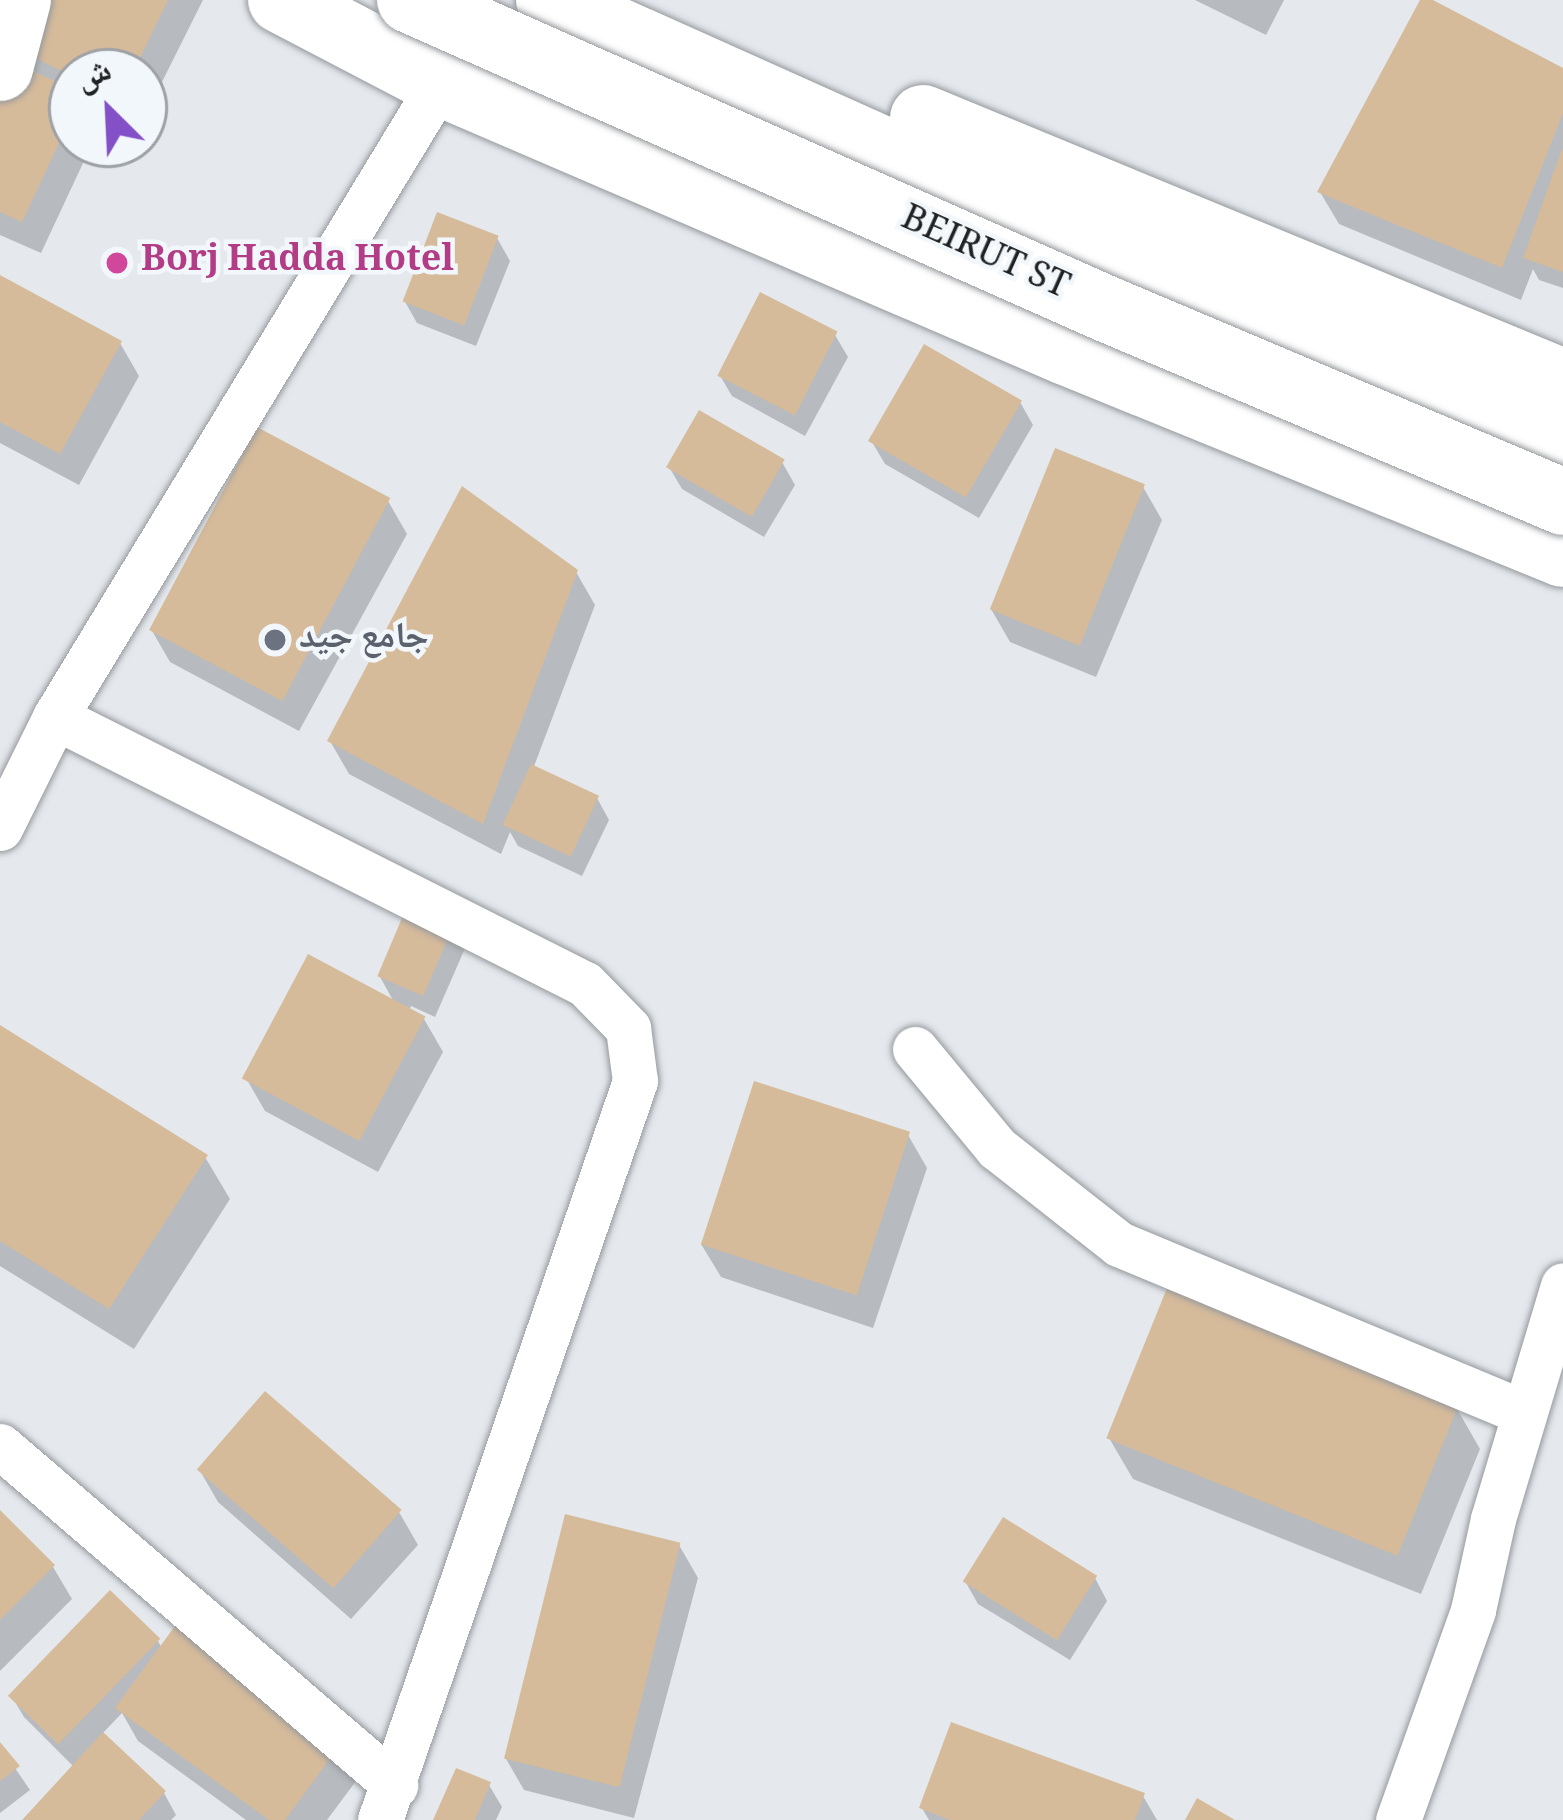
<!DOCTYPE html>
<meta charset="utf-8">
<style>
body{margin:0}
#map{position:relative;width:1563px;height:1820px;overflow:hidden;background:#e5e9ee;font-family:Georgia,"Noto Naskh Arabic",serif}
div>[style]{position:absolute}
.shadow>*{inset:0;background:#0003}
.building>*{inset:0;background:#d6bb9b;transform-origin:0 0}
.roads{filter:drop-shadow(0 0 3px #95999d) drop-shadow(0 0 3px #95999d)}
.street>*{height:45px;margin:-22.5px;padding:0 22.5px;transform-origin:22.5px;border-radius:22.5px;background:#fff}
.secondary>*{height:66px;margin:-33px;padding:0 33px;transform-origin:33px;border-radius:33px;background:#fff}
.bridges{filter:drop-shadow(0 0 3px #95999d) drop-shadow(0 0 3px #95999d)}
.secondary-bridge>*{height:66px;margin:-33px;padding:0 33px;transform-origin:33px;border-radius:33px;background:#fff}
.dots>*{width:33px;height:33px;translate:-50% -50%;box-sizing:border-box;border:6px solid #f2f7fb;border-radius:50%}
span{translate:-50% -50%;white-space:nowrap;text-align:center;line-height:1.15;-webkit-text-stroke:9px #f2f7fb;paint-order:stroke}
.street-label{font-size:36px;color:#1f2123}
.hotel-label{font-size:36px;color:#b23c85;font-weight:700}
.left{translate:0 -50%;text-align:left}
.worship-label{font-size:36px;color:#5b616d;font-weight:700}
.north{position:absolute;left:48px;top:48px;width:120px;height:120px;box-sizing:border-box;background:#f2f7fb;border:3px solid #9ea1a5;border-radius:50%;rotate:336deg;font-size:33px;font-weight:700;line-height:48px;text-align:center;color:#1f2123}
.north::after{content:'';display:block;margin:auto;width:42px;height:54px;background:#8450c7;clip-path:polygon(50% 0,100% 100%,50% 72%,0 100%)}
</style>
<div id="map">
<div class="shadow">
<i style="clip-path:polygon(47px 0,203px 0,144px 118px,144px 72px,72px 72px,72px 144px,92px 144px,41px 253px,0 235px,0 59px,38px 77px,22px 50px)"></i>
<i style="clip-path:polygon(1195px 0,1284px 0,1266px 35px)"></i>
<i style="clip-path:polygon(1423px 0,1563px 72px,1563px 288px,1539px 280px,1533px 269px,1521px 300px,1339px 224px,1320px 192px)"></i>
<i style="clip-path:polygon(497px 238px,510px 261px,476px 346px,417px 323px,404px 300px)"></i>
<i style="clip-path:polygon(0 279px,120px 343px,139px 376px,79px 485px,0 443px)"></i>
<i style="clip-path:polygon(835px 335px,848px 357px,805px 436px,732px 396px,719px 374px)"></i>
<i style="clip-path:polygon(1020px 402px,1033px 425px,979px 518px,885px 464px,872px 442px)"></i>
<i style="clip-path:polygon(782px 462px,795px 485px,764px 537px,682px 489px,669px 467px)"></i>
<i style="clip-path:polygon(1143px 487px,1162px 520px,1096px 677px,1010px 642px,991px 609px)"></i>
<i style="clip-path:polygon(388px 501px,407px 534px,299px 731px,170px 662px,151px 629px)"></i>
<i style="clip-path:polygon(576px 572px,595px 605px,533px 769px,597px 798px,609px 820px,582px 876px,518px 846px,510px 832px,501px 854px,349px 774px,330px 741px)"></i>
<i style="clip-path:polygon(418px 889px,473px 930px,435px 1017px,411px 1006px,409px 1011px,424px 1019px,443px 1052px,378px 1172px,265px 1111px,246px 1078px,395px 1004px,379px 975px)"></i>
<i style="clip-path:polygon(0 1029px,205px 1157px,230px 1199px,134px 1349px,0 1266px)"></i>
<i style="clip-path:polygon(908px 1135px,927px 1168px,873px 1328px,721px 1277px,701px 1244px)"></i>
<i style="clip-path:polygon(1456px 1407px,1480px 1449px,1421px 1594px,1133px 1479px,1109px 1438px)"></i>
<i style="clip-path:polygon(199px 1469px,399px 1512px,418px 1545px,351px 1619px,218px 1502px)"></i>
<i style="clip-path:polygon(0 1514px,53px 1567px,72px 1599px,0 1671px)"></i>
<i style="clip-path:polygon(679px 1545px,698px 1578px,634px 1818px,524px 1790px,505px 1757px)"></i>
<i style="clip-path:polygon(1095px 1578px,1107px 1601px,1070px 1660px,978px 1604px,965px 1581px)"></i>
<i style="clip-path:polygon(158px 1641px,162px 1649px,365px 1769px,327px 1820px,246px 1820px,138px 1741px,122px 1713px,101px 1735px,164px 1793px,176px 1815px,171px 1820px,26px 1820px,74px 1767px,24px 1717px,11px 1695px)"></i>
<i style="clip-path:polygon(0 1746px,30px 1790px,0 1813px)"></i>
<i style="clip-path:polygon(489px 1785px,502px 1807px,496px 1820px,437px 1820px)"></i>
<i style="clip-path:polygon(1143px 1796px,1157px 1820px,929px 1820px,922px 1808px)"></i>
</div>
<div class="building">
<i style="clip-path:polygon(43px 0,168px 0,133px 72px,72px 76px,19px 50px)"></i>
<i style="clip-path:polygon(1420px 0,1433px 0,1563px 68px,1563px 113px,1502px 268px,1317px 192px)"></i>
<i style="clip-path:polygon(0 56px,72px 89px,72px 115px,22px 222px,0 212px)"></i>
<i style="clip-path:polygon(1562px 149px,1563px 149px,1563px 272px,1523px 258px)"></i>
<i style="left:437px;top:212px;width:66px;height:96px;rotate:21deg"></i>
<i style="clip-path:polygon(0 275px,122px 341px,60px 454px,0 422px)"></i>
<i style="left:760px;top:292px;width:87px;height:94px;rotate:27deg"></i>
<i style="left:924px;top:344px;width:113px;height:112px;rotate:30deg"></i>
<i style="left:699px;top:410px;width:99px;height:66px;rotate:30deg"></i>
<i style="left:257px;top:427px;width:151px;height:230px;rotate:28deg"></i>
<i style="left:1055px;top:448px;width:97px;height:174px;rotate:22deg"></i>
<i style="clip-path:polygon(462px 486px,578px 570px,483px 824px,327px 741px)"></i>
<i style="left:531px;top:764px;width:75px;height:67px;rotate:25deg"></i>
<i style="left:416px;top:885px;width:50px;height:99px;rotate:23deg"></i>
<i style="left:308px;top:954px;width:133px;height:141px;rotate:28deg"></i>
<i style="clip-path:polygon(0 1025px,208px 1155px,109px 1309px,0 1241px)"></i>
<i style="left:754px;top:1081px;width:164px;height:172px;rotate:18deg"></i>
<i style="left:1167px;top:1288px;width:314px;height:162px;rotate:22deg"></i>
<i style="left:265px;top:1391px;width:181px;height:104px;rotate:41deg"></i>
<i style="clip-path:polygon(0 1510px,55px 1565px,0 1620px)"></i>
<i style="left:565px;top:1514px;width:119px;height:252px;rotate:14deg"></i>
<i style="left:1003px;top:1517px;width:111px;height:76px;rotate:32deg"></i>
<i style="left:110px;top:1590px;width:70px;height:147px;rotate:44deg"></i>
<i style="clip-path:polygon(183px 1615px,348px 1734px,285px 1820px,269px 1820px,115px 1708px)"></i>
<i style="clip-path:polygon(951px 1722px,1145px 1793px,1135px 1820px,950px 1820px,919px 1808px)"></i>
<i style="clip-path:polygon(103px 1732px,166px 1791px,139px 1820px,22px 1820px)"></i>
<i style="clip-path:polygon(0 1742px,20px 1766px,0 1781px)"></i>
<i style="clip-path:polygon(456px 1768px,491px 1782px,475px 1820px,433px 1820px)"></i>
<i style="clip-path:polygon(1197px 1798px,1235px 1820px,1185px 1820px)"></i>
</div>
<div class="roads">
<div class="street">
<i style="left:55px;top:717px;width:593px;rotate:26.74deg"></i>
<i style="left:585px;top:984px;width:62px;rotate:45.7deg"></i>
<i style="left:628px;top:1028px;width:53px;rotate:82.5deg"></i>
<i style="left:635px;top:1081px;width:782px;rotate:109.04deg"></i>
<i style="left:0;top:828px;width:124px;rotate:-63.6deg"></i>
<i style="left:55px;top:717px;width:742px;rotate:-58.73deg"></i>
<i style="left:915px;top:1049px;width:129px;rotate:50.4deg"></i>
<i style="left:997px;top:1148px;width:155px;rotate:38.2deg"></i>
<i style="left:1119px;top:1244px;width:438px;rotate:22.6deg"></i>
<i style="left:0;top:1446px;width:521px;rotate:40.64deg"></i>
<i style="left:1398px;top:1820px;width:223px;rotate:-70.3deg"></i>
<i style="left:1473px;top:1610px;width:93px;rotate:-77.6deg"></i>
<i style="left:1493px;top:1519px;width:244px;rotate:-73.3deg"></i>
</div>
<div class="secondary">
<i style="left:281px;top:0;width:179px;rotate:27.6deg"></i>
<i style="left:440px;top:83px;width:681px;rotate:23.25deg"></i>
<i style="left:1066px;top:352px;width:536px;rotate:22.12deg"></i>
<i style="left:549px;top:0;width:633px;rotate:24.14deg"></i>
<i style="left:1127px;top:259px;width:470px;rotate:22deg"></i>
<i style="left:0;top:68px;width:70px;rotate:-75.2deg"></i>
<i style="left:923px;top:118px;width:692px;rotate:22.42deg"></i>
</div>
</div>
<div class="bridges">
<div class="secondary-bridge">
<i style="left:410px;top:0;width:765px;rotate:23.92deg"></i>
<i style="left:1109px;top:310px;width:493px;rotate:22.9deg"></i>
</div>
</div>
<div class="dots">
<i style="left:117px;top:263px;background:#d1479c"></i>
<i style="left:275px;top:640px;background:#6b7280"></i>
</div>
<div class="street-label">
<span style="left:984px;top:255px;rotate:24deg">BEIRUT ST</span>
</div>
<div class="hotel-label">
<span class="left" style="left:141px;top:263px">Borj Hadda Hotel</span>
</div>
<div class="worship-label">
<span class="left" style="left:299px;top:640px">جامع جيد</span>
</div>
<div class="north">ش</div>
</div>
